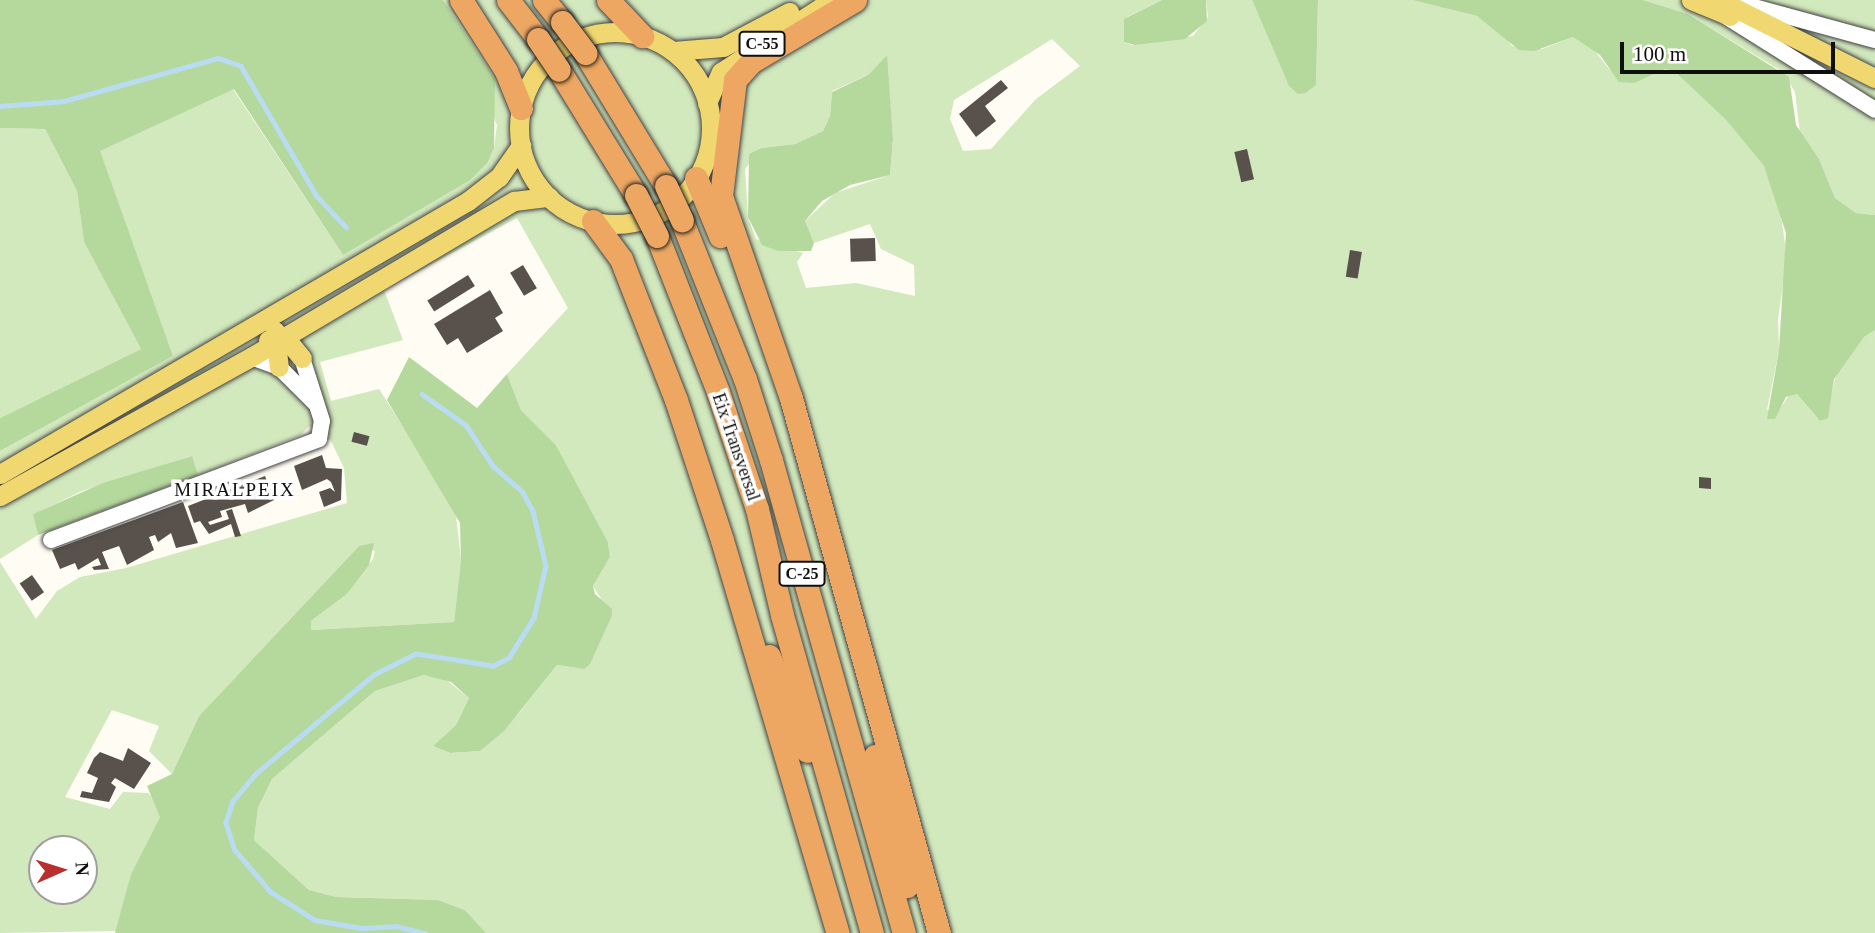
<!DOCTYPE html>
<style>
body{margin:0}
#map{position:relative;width:1875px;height:933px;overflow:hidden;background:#fefcf3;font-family:Georgia,serif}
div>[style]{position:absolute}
.green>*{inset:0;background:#d2e8bd}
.forest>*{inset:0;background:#b5d89d}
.stream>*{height:4.5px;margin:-2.25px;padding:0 2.25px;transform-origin:2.25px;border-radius:2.25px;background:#badcf3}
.building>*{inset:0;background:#58514c;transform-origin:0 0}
.roads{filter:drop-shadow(0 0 2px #424242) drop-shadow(0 0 2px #424242)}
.minor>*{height:16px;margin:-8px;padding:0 8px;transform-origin:8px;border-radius:8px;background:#fff}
.major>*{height:19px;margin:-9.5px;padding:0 9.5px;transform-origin:9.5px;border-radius:9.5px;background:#f1d770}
.major>.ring{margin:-9.5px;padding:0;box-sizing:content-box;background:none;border:19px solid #f1d770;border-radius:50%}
.highway>*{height:23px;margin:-11.5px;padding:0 11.5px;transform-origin:11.5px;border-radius:11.5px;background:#eda762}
.bridges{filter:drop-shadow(0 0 2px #202020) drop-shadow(0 0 2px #202020)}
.highway-bridge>*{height:23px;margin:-11.5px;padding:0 11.5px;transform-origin:11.5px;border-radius:11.5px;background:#eda762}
span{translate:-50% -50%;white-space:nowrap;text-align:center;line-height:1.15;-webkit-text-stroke:7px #fff;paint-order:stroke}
.shield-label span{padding:2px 5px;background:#fff;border:2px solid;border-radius:5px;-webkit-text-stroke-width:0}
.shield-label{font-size:16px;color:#0f0f0f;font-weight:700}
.street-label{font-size:18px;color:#0f0f0f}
.neighbourhood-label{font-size:19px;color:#0f0f0f;letter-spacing:2px}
.north{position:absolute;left:28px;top:835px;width:70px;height:70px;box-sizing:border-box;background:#fff;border:2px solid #9f9f9f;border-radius:50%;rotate:87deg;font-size:19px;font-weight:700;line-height:28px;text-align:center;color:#0f0f0f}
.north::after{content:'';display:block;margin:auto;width:24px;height:32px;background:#b92e2f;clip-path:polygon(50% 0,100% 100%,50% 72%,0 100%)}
.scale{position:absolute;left:1620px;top:42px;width:215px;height:32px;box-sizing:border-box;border:4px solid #0f0f0f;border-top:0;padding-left:9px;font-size:21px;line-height:24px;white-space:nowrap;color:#0f0f0f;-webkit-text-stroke:5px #fff;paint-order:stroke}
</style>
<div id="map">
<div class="green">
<i style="clip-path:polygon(evenodd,443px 0,1162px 0,1127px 17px,1124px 42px,1132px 45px,1193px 36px,1208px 17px,1206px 0,1252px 0,1288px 83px,1306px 93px,1316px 85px,1318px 0,1412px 0,1477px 16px,1497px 27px,1512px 46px,1542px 49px,1573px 37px,1594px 50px,1609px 69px,1635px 83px,1665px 69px,1674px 71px,1726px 120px,1764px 166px,1779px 201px,1787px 258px,1778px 319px,1779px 350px,1767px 410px,1780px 409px,1789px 395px,1797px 394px,1817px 418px,1830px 400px,1836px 375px,1864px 337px,1875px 330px,1875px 933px,486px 933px,465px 910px,438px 900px,336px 897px,309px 890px,254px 840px,258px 808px,272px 779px,375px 691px,424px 675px,445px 679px,469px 698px,456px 725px,433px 746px,450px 753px,480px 751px,518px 714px,557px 665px,577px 668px,593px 657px,612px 616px,593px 586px,610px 557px,608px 542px,556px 445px,521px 410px,507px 374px,568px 308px,517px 218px,384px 290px,403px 340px,320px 362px,331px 401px,379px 389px,455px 508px,461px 559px,454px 622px,311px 630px,311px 621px,347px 594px,373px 559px,375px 551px,359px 546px,199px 716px,172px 774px,149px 751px,159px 726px,112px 710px,65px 797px,110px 809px,123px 792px,148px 793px,159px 804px,160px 817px,131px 874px,117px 931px,0 933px,0 562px,36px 619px,57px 591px,80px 577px,126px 568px,347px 503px,344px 468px,331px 441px,309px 426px,301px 435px,198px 475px,191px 456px,82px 491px,34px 514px,38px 535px,0 559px,0 451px,173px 356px,99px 151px,233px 89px,343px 255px,488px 162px,494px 148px,497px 125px,443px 0,1052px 39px,1080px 66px,1036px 99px,991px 149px,963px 151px,950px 119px,954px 100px,1052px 39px,443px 0,886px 56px,893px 139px,890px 175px,835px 193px,805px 221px,814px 243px,870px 224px,881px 249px,914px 265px,915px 296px,856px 283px,806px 288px,797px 262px,803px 253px,756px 239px,748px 217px,745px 169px,762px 148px,795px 144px,823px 131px,830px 116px,832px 91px,868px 75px,886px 56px,443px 0,42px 849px,84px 849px,84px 891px,42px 891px,42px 849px)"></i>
<i style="clip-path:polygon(1643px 0,1875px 0,1875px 215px,1856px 213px,1835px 198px,1819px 159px,1800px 133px,1795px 92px,1783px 72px,1688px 14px)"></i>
<i style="clip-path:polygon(0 128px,45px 129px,77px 191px,84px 242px,141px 349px,0 418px)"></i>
</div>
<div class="forest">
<i style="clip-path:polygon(0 0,443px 0,495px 79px,494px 148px,488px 162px,470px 180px,343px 255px,234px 89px,100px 151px,173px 356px,0 451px,0 418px,141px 349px,84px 242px,77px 191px,45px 129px,0 128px)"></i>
<i style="clip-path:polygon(1162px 0,1206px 0,1207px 21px,1185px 39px,1135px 45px,1124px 42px,1124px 19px)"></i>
<i style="clip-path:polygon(1252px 0,1318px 0,1316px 85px,1306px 93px,1298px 94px,1289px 86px)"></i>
<i style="clip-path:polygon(1412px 0,1643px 0,1688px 14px,1789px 77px,1796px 125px,1819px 159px,1835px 198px,1856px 213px,1875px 215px,1875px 330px,1864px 337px,1834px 379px,1828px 418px,1820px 421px,1797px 394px,1786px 397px,1775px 419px,1767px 419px,1779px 350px,1786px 233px,1764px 166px,1726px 120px,1674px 71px,1665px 69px,1635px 83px,1619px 82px,1600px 55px,1573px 37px,1534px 51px,1519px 50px,1477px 16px)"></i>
<i style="clip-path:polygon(887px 55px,893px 139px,890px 175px,850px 185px,822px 201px,805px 221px,814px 243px,811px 251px,778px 251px,762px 245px,748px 217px,749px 154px,762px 148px,795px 144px,823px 131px,830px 116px,832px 92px,868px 75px)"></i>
<i style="clip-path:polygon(409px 357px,477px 408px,507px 374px,521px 410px,556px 445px,608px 542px,610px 557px,593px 586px,595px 594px,612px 609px,612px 616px,590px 664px,584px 669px,557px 665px,504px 731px,480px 751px,450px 753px,433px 746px,456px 725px,469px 698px,451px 682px,424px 675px,375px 691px,272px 779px,258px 808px,254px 840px,309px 890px,336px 897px,438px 900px,465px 910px,486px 933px,115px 933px,131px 874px,160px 817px,147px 786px,172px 774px,199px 716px,359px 546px,374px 543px,369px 565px,347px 594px,311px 621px,311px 630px,454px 622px,461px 559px,460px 523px,387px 400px)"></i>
<i style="clip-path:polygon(192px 456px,198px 475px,38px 535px,33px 514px,103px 483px)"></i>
</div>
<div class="stream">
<i style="left:0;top:106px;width:64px;rotate:-4.5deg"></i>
<i style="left:64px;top:101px;width:160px;rotate:-15.6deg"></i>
<i style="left:218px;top:58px;width:24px;rotate:19deg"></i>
<i style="left:241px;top:66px;width:149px;rotate:59.8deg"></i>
<i style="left:316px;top:195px;width:44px;rotate:46.8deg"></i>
<i style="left:422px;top:394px;width:54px;rotate:35.2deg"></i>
<i style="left:466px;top:425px;width:49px;rotate:56.6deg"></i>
<i style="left:493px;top:466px;width:38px;rotate:41deg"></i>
<i style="left:522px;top:491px;width:23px;rotate:61deg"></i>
<i style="left:533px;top:511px;width:57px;rotate:76.7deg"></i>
<i style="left:546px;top:566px;width:53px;rotate:103deg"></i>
<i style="left:534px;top:618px;width:47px;rotate:122deg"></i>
<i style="left:509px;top:658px;width:18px;rotate:153deg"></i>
<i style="left:493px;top:666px;width:78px;rotate:-171.1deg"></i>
<i style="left:416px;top:654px;width:47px;rotate:153.4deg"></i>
<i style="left:374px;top:675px;width:154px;rotate:140deg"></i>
<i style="left:256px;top:774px;width:35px;rotate:130deg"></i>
<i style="left:233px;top:801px;width:23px;rotate:108deg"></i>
<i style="left:226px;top:823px;width:28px;rotate:72deg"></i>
<i style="left:235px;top:850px;width:55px;rotate:49.4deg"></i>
<i style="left:271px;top:892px;width:52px;rotate:32.5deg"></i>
<i style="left:315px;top:920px;width:48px;rotate:9.7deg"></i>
<i style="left:362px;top:928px;width:34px;rotate:-3deg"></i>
<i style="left:396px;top:926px;width:30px;rotate:14deg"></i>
</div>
<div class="building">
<i style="clip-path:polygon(1001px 80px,1008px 88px,985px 106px,996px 121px,976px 137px,959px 114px)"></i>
<i style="left:1247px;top:149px;width:31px;height:13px;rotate:77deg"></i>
<i style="left:875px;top:238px;width:23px;height:25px;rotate:88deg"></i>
<i style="left:1350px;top:250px;width:12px;height:27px;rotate:9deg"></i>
<i style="left:523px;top:265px;width:27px;height:15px;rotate:59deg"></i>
<i style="left:468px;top:275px;width:13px;height:48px;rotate:58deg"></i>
<i style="clip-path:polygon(490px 290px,503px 313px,495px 318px,503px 331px,467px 353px,458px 338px,447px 345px,434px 324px)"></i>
<i style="left:354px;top:432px;width:16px;height:10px;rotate:15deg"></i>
<i style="clip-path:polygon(322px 455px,326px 468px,342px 469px,341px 500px,324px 507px,319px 492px,330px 488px,335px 492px,331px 482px,327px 479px,302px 490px,294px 466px)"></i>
<i style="clip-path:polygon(265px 476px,274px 500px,248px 513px,245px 504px,220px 511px,222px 517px,208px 522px,210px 525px,229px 519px,226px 511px,232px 509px,241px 536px,235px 537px,231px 524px,209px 534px,200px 521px,194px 523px,188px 506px)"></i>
<i style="clip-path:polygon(1699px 477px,1711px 478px,1711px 489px,1699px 488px)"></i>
<i style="clip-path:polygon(183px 502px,198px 543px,176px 548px,171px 533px,158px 542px,155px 535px,149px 537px,154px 550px,127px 565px,119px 546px,102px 552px,109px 569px,94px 570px,92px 567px,101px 565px,98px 558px,78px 570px,75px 563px,60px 569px,52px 550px)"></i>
<i style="left:32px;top:575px;width:21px;height:15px;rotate:55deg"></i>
<i style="clip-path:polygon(128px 748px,151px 763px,134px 789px,115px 778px,111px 783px,116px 787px,109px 802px,80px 797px,82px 791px,92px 793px,98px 778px,87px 773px,94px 758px,100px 752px,123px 761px)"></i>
</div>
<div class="roads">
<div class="minor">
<i style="left:1732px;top:1px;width:148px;rotate:15.3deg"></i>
<i style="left:1719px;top:12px;width:184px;rotate:32.1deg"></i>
<i style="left:251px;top:357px;width:30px;rotate:20deg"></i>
<i style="left:279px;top:367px;width:51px;rotate:45deg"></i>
<i style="left:51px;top:540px;width:286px;rotate:-20.6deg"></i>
<i style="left:319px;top:439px;width:18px;rotate:-81deg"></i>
<i style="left:322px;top:421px;width:66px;rotate:-107.6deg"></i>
</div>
<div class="major">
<i style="left:1691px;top:0;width:42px;rotate:22.3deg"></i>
<i style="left:1719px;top:0;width:174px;rotate:26.6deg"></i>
<i class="ring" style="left:519px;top:32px;width:173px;height:173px"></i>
<i style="left:673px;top:51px;width:50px;rotate:-4.6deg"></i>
<i style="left:723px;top:47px;width:75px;rotate:-27.9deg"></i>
<i style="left:707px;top:103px;width:34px;rotate:-66deg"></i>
<i style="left:721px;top:72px;width:132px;rotate:-33deg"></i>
<i style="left:275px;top:331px;width:36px;rotate:84deg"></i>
<i style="left:268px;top:340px;width:20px;rotate:3deg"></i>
<i style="left:288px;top:341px;width:22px;rotate:51deg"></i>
<i style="left:0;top:474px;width:542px;rotate:-30.26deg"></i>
<i style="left:468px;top:201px;width:39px;rotate:-38deg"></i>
<i style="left:499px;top:177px;width:39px;rotate:-55deg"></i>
<i style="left:0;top:496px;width:287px;rotate:-29deg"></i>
<i style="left:251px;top:357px;width:306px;rotate:-30.7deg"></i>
<i style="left:514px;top:201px;width:35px;rotate:-7deg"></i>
</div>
<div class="highway">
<i style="left:461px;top:0;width:84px;rotate:57.6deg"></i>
<i style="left:506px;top:71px;width:40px;rotate:68deg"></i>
<i style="left:508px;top:0;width:49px;rotate:52.4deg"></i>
<i style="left:544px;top:0;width:28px;rotate:51deg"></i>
<i style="left:608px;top:0;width:50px;rotate:46.6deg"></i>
<i style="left:855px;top:0;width:121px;rotate:149.2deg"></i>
<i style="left:751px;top:62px;width:24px;rotate:132deg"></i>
<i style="left:735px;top:80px;width:117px;rotate:96.9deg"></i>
<i style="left:721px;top:196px;width:214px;rotate:70.9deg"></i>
<i style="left:791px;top:398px;width:555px;rotate:74.54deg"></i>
<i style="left:585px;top:53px;width:156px;rotate:58.7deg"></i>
<i style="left:559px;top:70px;width:147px;rotate:58.4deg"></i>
<i style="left:696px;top:178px;width:63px;rotate:67.5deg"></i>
<i style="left:593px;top:221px;width:47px;rotate:53.6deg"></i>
<i style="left:621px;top:259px;width:151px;rotate:68.7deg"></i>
<i style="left:676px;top:400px;width:147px;rotate:71.8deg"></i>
<i style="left:722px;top:540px;width:410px;rotate:73.6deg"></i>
<i style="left:682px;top:221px;width:170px;rotate:68.3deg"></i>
<i style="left:745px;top:379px;width:85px;rotate:72.2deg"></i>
<i style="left:771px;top:460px;width:491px;rotate:74.3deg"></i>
<i style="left:657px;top:236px;width:168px;rotate:68.6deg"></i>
<i style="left:718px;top:392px;width:123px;rotate:71.6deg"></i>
<i style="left:757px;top:509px;width:109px;rotate:76.7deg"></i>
<i style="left:782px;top:615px;width:330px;rotate:74.2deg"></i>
<i style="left:769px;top:656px;width:102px;rotate:68.2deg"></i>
<i style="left:875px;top:756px;width:134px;rotate:76.2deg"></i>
</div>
</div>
<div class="bridges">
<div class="highway-bridge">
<i style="left:562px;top:22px;width:39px;rotate:53deg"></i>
<i style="left:538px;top:39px;width:37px;rotate:56deg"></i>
<i style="left:666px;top:186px;width:38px;rotate:65deg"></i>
<i style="left:636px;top:195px;width:46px;rotate:62.9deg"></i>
</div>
</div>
<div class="shield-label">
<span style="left:762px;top:44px">C-55</span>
<span style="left:802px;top:574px">C-25</span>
</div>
<div class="street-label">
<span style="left:736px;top:447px;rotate:71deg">Eix Transversal</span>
</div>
<div class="neighbourhood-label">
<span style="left:235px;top:490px">MIRALPEIX</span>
</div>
<div class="north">N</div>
<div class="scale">100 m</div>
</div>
